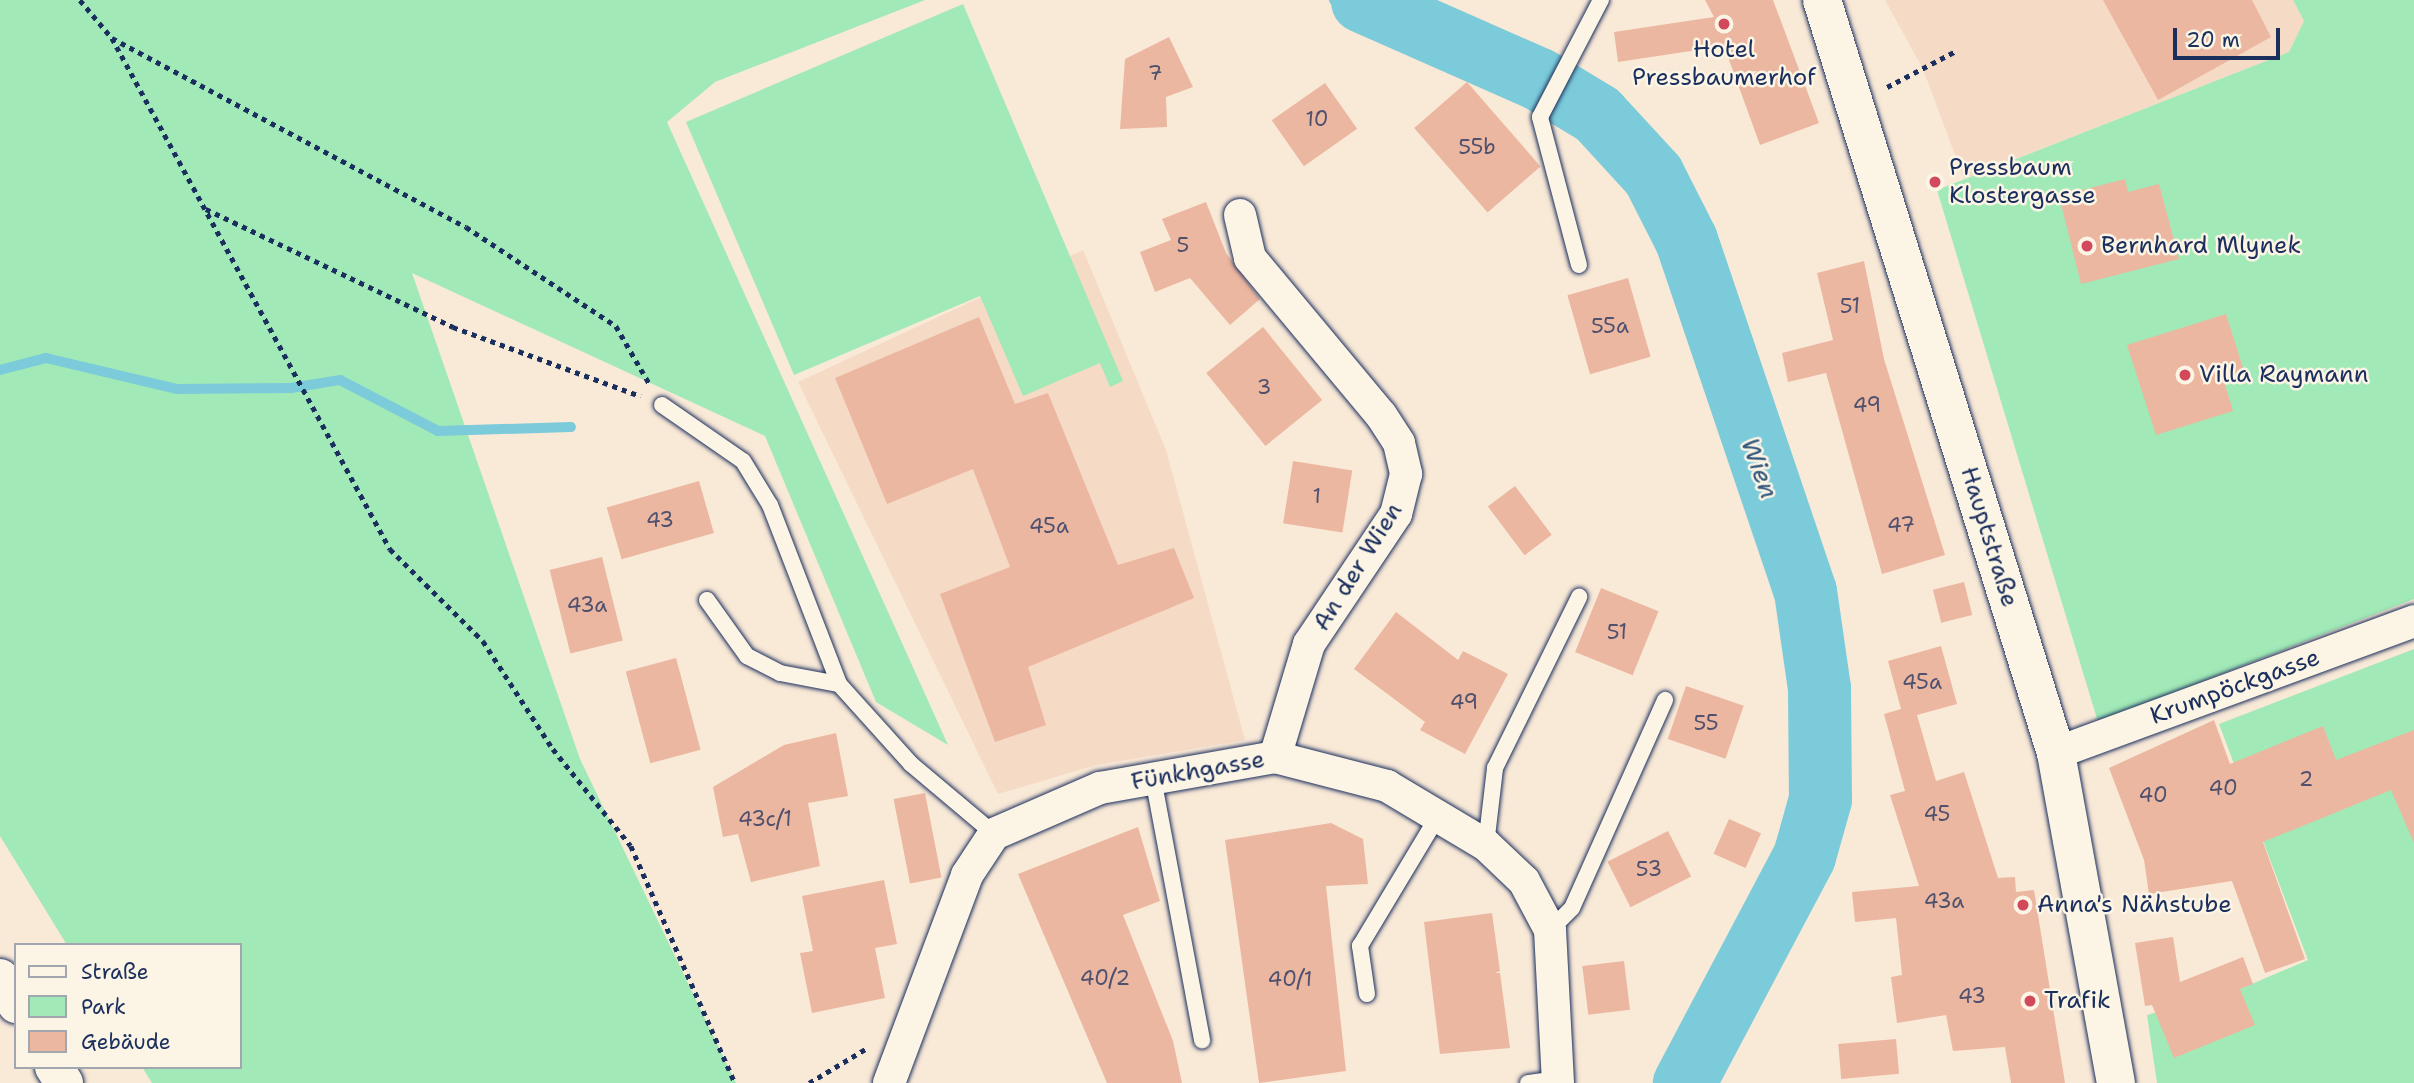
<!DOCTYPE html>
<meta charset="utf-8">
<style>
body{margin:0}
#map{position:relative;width:2414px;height:1083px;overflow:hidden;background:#f9e9d7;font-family:"Shantell Sans",sans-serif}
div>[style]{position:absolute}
.built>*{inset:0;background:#f5dac6}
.green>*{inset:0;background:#a1e9b6}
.stream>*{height:10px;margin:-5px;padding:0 5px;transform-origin:5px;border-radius:5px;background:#7ccbda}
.river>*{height:63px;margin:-31.5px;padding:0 31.5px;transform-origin:31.5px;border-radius:31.5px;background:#7ccbda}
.building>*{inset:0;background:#ecb7a0;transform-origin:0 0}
.path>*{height:4.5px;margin-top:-2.25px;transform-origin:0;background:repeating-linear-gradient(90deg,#1b2f5e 0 5px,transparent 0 10px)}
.roads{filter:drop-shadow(0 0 2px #1b2f5e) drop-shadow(0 0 2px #1b2f5e)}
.lane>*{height:16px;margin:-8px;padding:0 8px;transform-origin:8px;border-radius:8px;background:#fcf5e5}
.street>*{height:32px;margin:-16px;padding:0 16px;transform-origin:16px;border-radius:16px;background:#fcf5e5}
.primary>*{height:38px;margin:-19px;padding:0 19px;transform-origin:19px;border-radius:19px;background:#fcf5e5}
.highway>*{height:38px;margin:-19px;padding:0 19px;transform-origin:19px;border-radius:19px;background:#fcf5e5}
.dots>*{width:19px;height:19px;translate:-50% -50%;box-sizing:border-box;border:4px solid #fcf5e5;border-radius:50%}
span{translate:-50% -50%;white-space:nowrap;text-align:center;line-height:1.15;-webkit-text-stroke:5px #fcf5e5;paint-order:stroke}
.number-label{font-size:21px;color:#4f516e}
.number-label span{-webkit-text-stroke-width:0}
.poi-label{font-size:24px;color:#1b2f5e}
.left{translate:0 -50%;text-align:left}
.street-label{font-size:24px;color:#1b2f5e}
.water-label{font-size:26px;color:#33567d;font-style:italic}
.legend{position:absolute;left:14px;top:943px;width:228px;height:126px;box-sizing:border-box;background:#fcf5e5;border:2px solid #a2a6af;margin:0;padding:9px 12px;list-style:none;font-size:21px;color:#1b2f5e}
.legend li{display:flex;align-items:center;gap:14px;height:35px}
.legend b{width:35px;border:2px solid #a2a6af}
.scale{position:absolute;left:2173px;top:28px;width:107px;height:32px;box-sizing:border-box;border:4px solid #1b2f5e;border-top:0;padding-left:9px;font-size:21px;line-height:24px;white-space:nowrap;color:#1b2f5e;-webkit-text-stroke:5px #fcf5e5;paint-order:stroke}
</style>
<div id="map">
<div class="built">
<i style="clip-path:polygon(1885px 0,2293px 0,2304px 21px,2289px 52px,1964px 179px,1923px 69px)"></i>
<i style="clip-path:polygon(1083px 250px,1166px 450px,1245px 740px,1096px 765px,998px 794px,798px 382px)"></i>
</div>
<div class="green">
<i style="clip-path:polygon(0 0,925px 0,715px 82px,667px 122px,948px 745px,876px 702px,765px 436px,412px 273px,580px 759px,736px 1083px,152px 1083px,142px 1067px,240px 1067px,240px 945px,67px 945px,0 836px)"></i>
<i style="clip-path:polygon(2293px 0,2414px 0,2414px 599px,2098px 722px,1937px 190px,2289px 52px,2304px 21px)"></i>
<i style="clip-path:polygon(963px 4px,1123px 381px,1110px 387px,1100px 363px,1023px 396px,980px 296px,794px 375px,686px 122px)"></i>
<i style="clip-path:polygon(2414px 649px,2414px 1083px,2157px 1083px,2147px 1015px,2240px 989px,2308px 960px,2219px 724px)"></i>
</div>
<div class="stream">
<i style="left:1334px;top:0;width:28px"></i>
<i style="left:0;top:370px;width:48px;rotate:-14.6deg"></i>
<i style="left:46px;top:358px;width:135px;rotate:13.3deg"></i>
<i style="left:177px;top:389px;width:114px;rotate:-0.5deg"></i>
<i style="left:291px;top:388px;width:50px;rotate:-9.3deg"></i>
<i style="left:340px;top:380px;width:110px;rotate:27.5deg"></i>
<i style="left:438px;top:431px;width:133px;rotate:-1.7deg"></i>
</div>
<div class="river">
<i style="left:1362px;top:1px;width:193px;rotate:23.8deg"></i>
<i style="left:1539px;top:79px;width:68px;rotate:31.1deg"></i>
<i style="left:1597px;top:114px;width:83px;rotate:47.4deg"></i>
<i style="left:1653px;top:175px;width:73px;rotate:63.1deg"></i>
<i style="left:1686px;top:240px;width:371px;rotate:71.3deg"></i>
<i style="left:1805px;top:591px;width:98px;rotate:81.8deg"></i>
<i style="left:1819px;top:688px;width:111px;rotate:89.5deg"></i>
<i style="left:1820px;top:799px;width:59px;rotate:105.7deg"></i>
<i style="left:1804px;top:856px;width:257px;rotate:117.9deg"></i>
</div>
<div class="building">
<i style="clip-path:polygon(1705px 0,1773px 0,1819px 123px,1760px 145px,1724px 46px,1618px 62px,1614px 32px,1714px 17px)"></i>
<i style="clip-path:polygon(2103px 0,2252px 0,2271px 37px,2158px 100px)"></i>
<i style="clip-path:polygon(1169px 37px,1193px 87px,1166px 97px,1167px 127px,1120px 129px,1125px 59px)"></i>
<i style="left:1467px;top:82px;width:112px;height:70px;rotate:49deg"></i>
<i style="left:1325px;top:83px;width:56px;height:65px;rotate:55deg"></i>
<i style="clip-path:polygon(2125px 179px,2128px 192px,2159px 184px,2179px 259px,2081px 284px,2059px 196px)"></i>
<i style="clip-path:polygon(1206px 202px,1226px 253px,1260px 299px,1230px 325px,1190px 278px,1155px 292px,1140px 252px,1171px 240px,1162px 219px)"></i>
<i style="clip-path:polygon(1864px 261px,1884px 359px,1945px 555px,1882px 574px,1826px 373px,1788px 382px,1782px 353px,1833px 340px,1817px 273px)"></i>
<i style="left:1628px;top:278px;width:82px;height:63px;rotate:74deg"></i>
<i style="clip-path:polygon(2226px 314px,2244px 371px,2223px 378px,2233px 411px,2156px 435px,2127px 345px)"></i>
<i style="clip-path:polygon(979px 317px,1015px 404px,1048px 393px,1118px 565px,1174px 548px,1194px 598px,1028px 667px,1046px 725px,995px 742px,940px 594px,1010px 567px,973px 469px,887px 504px,835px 378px)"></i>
<i style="left:1263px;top:327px;width:94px;height:73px;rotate:51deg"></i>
<i style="left:1293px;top:461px;width:60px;height:63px;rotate:9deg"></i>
<i style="left:699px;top:481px;width:54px;height:96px;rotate:74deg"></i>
<i style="left:1515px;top:486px;width:61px;height:34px;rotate:53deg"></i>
<i style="left:602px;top:557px;width:86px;height:54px;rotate:76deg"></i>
<i style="left:1964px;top:582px;width:34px;height:32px;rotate:76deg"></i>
<i style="left:1601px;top:588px;width:62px;height:69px;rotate:22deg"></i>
<i style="clip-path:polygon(1396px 612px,1458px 660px,1463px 651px,1508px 674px,1465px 754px,1420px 730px,1425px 722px,1354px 669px)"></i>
<i style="clip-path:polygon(1941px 646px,1957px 704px,1917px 715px,1936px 781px,1964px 772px,1998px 878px,2015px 877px,2016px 892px,2034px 890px,2065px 1083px,2011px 1083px,2005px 1047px,1953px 1051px,1946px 1015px,1897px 1023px,1891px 977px,1902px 975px,1896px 918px,1855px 922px,1852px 892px,1919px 886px,1890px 795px,1905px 791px,1884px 714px,1901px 709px,1888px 661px)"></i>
<i style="left:676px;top:658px;width:95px;height:52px;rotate:75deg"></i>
<i style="left:1686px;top:686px;width:61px;height:56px;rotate:19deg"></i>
<i style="clip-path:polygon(2214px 720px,2230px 764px,2323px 726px,2336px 760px,2414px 730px,2414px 843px,2391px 790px,2263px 842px,2305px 959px,2265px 973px,2232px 881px,2149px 894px,2144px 860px,2109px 768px)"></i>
<i style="clip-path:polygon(836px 733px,848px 796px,808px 803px,820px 866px,751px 882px,738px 834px,723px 837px,713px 787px,784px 745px)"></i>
<i style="left:925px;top:793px;width:86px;height:32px;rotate:79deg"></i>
<i style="left:1729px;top:819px;width:35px;height:38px;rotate:24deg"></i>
<i style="clip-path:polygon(1331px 823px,1363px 839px,1368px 884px,1326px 886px,1346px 1071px,1259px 1083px,1225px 840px)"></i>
<i style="clip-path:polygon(1138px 827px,1160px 901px,1123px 915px,1173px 1041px,1182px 1083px,1107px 1083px,1018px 874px)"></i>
<i style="left:1668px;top:831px;width:51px;height:68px;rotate:63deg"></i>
<i style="clip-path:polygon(884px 880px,897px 944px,875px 948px,885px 998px,812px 1013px,800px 953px,813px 951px,802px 896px)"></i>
<i style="clip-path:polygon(1492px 913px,1500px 971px,1495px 973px,1500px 973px,1510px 1048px,1440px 1054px,1424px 922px)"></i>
<i style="clip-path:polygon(2173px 937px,2180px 982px,2243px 957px,2253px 984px,2240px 989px,2255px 1025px,2174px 1058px,2152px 1005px,2145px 1006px,2135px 943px)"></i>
<i style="left:1624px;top:961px;width:49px;height:42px;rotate:83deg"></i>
<i style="left:1896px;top:1039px;width:35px;height:58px;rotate:85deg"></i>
</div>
<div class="path">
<i style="left:80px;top:0;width:50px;rotate:49.9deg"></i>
<i style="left:112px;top:38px;width:401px;rotate:28.1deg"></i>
<i style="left:466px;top:227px;width:180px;rotate:33.4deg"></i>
<i style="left:616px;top:326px;width:66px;rotate:59.9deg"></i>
<i style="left:112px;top:38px;width:582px;rotate:61.45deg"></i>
<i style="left:390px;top:549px;width:131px;rotate:44.7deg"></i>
<i style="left:483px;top:641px;width:129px;rotate:57.1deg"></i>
<i style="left:553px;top:749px;width:124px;rotate:51.2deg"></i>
<i style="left:631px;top:846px;width:259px;rotate:66.3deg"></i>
<i style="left:1887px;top:87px;width:76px;rotate:-27.6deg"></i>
<i style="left:206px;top:209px;width:274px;rotate:25.5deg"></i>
<i style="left:453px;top:327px;width:200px;rotate:20.2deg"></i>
<i style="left:809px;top:1083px;width:68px;rotate:-31.1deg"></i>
</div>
<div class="roads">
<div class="lane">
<i style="left:1579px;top:265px;width:153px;rotate:-104.8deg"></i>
<i style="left:1540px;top:117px;width:132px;rotate:-62.5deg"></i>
<i style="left:662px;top:405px;width:98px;rotate:34.7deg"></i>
<i style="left:743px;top:461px;width:52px;rotate:58.5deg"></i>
<i style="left:770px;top:505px;width:192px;rotate:68.9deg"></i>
<i style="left:839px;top:684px;width:108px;rotate:48deg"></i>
<i style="left:911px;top:764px;width:109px;rotate:40.1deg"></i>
<i style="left:707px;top:600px;width:69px;rotate:54.5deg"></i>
<i style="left:747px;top:656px;width:37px;rotate:27deg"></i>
<i style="left:780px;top:673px;width:60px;rotate:10.6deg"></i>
<i style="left:1153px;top:778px;width:267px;rotate:79.4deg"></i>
<i style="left:1486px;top:845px;width:78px;rotate:-83.3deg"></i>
<i style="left:1495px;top:768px;width:191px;rotate:-63.8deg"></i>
<i style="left:1550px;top:930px;width:31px;rotate:-45deg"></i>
<i style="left:1572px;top:908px;width:228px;rotate:-65.9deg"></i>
<i style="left:1367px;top:994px;width:49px;rotate:-98.3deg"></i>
<i style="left:1360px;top:946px;width:152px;rotate:-59deg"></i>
<i style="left:1528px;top:1083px;width:29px;rotate:-8deg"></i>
</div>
<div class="street">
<i style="left:1240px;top:215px;width:44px;rotate:76.9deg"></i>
<i style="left:1250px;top:258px;width:204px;rotate:50.2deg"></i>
<i style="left:1381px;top:415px;width:33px;rotate:57deg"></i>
<i style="left:1399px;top:443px;width:32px;rotate:77deg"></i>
<i style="left:1406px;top:474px;width:41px;rotate:104deg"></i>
<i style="left:1396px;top:514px;width:156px;rotate:123.8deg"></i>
<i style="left:1309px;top:644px;width:118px;rotate:106.7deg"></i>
<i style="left:2056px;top:753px;width:382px;rotate:-20.2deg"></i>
<i style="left:889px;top:1083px;width:222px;rotate:-69.4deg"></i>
<i style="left:967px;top:875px;width:49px;rotate:-56.6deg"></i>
<i style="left:994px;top:834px;width:116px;rotate:-23.5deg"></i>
<i style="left:1100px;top:788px;width:178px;rotate:-10deg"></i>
<i style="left:1275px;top:757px;width:116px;rotate:14.5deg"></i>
<i style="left:1387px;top:786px;width:115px;rotate:30.8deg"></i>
<i style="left:1486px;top:845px;width:52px;rotate:43.5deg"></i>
<i style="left:1524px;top:881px;width:55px;rotate:62deg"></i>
<i style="left:1550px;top:930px;width:153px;rotate:87deg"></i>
</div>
<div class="primary">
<i style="left:1822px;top:0;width:789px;rotate:72.74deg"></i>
<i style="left:2056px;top:753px;width:335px;rotate:79.7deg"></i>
</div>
<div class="highway">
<i style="left:0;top:978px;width:31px;rotate:58deg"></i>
<i style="left:54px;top:1067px;width:19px;rotate:58deg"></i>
</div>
</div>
<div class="dots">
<i style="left:1724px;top:24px;background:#d1495b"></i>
<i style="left:1935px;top:182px;background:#d1495b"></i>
<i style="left:2087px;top:246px;background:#d1495b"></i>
<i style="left:2185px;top:375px;background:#d1495b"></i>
<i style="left:2023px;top:905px;background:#d1495b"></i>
<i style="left:2030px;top:1001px;background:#d1495b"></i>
</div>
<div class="number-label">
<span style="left:1155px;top:73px">7</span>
<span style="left:1317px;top:119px">10</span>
<span style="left:1477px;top:147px">55b</span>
<span style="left:1183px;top:245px">5</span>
<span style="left:1850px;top:306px">51</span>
<span style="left:1610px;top:326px">55a</span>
<span style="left:1264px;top:387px">3</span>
<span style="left:1867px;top:405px">49</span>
<span style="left:1317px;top:496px">1</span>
<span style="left:660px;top:520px">43</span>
<span style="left:1901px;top:525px">47</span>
<span style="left:1049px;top:526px">45a</span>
<span style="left:587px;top:605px">43a</span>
<span style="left:1617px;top:632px">51</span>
<span style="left:1922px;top:682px">45a</span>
<span style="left:1464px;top:702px">49</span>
<span style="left:1706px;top:723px">55</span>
<span style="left:2306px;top:779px">2</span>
<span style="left:2223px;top:788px">40</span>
<span style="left:2153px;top:795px">40</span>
<span style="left:1937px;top:814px">45</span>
<span style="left:765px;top:819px">43c/1</span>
<span style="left:1649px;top:869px">53</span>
<span style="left:1944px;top:901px">43a</span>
<span style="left:1105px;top:978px">40/2</span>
<span style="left:1290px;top:979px">40/1</span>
<span style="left:1972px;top:996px">43</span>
</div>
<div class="poi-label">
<span style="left:1724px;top:64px">Hotel<br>Pressbaumerhof</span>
<span class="left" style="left:1949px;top:182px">Pressbaum<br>Klostergasse</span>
<span class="left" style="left:2101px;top:246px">Bernhard Mlynek</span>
<span class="left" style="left:2199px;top:375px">Villa Raymann</span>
<span class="left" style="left:2037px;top:905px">Anna's Nähstube</span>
<span class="left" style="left:2044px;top:1001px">Trafik</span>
</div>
<div class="street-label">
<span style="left:1989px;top:537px;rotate:73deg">Hauptstraße</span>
<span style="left:1358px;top:567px;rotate:-58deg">An der Wien</span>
<span style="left:2235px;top:687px;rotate:-20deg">Krumpöckgasse</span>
<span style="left:1198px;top:771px;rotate:-10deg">Fünkhgasse</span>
</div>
<div class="water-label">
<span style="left:1760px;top:468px;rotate:70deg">Wien</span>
</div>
<ul class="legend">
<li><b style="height:9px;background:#fcf5e5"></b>Straße</li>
<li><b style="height:19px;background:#a1e9b6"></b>Park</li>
<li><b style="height:19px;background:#ecb7a0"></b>Gebäude</li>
</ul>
<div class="scale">20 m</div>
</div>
